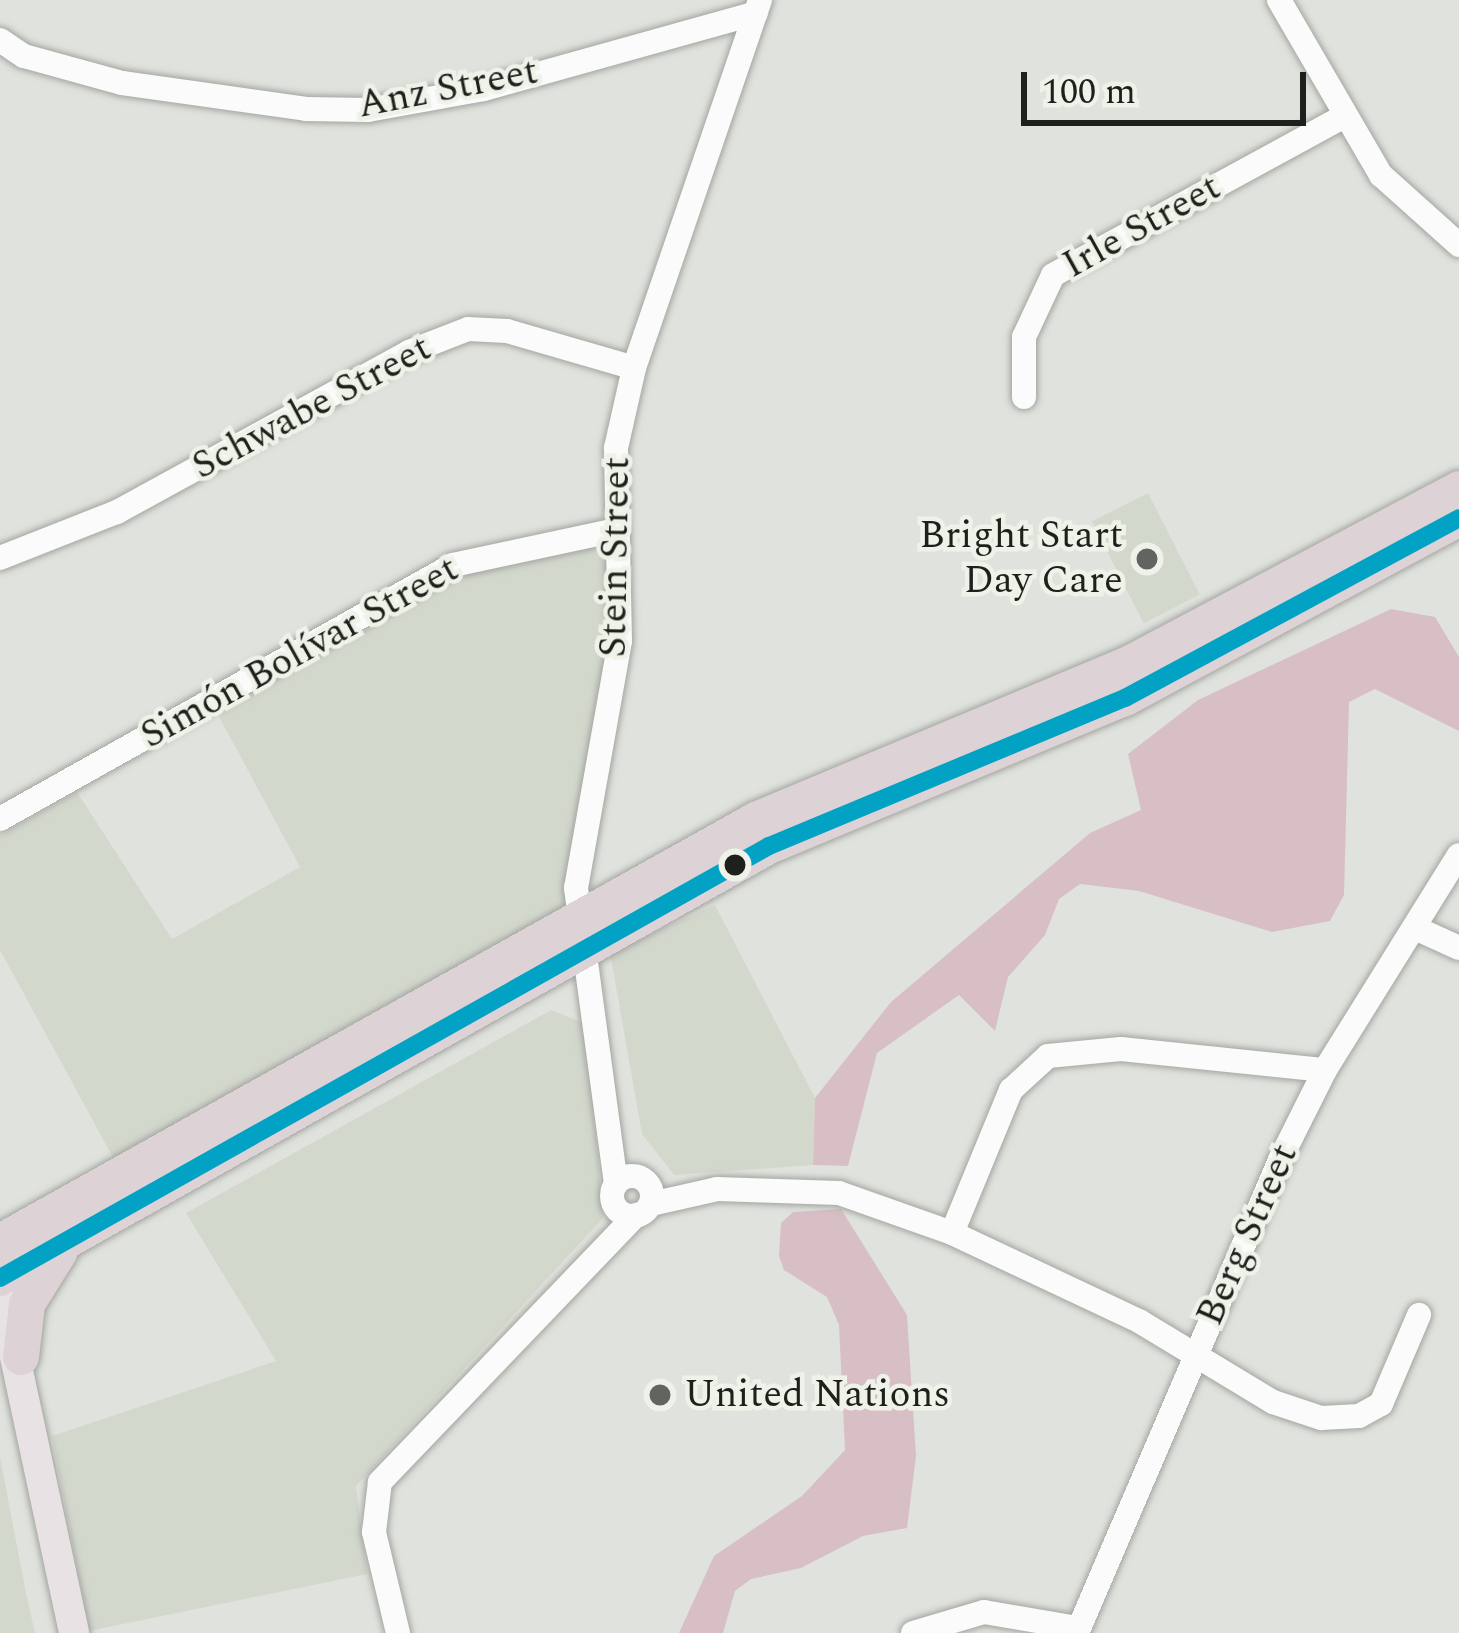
<!DOCTYPE html>
<meta charset="utf-8">
<style>
body{margin:0}
#map{position:relative;width:1459px;height:1633px;overflow:hidden;background:#e0e3dd;font-family:Spectral,serif}
div>[style]{position:absolute}
.built>*{inset:0;background:#d3d8cd;transform-origin:0 0}
.green>*{inset:0;background:#d7bfc5}
.roads{filter:drop-shadow(0 0 3px #a4a6a1) drop-shadow(0 0 3px #a4a6a1)}
.minor>*{height:24px;margin:-12px;padding:0 12px;transform-origin:12px;border-radius:12px;background:#fafbfa}
.minor>.ring{margin:-12px;padding:0;box-sizing:content-box;background:none;border:24px solid #fafbfa;border-radius:50%}
.major>*{height:30px;margin:-15px;padding:0 15px;transform-origin:15px;border-radius:15px;background:#e9e2e5}
.highway>*{height:36px;margin:-18px;padding:0 18px;transform-origin:18px;border-radius:18px;background:#ddd2d5}
.bus-1>*{height:18px;margin:-9px;padding:0 9px;transform-origin:9px;border-radius:9px;background:#02a2c5}
.dots>*{width:33px;height:33px;translate:-50% -50%;box-sizing:border-box;border:6px solid #eef2e8;border-radius:50%}
span{translate:-50% -50%;white-space:nowrap;text-align:center;line-height:1.15;-webkit-text-stroke:9px #eef2e8;paint-order:stroke}
.street-label{font-size:39px;color:#1e201c}
.poi-label{font-size:39px;color:#1e201c}
.right{translate:-100% -50%;text-align:right}
.left{translate:0 -50%;text-align:left}
.scale{position:absolute;left:1021px;top:72px;width:285px;height:54px;box-sizing:border-box;border:6px solid #1e201c;border-top:0;padding-left:15px;font-size:36px;line-height:42px;white-space:nowrap;color:#1e201c;-webkit-text-stroke:9px #eef2e8;paint-order:stroke}
</style>
<div id="map">
<div class="built">
<i style="left:1148px;top:493px;width:114px;height:63px;rotate:63deg"></i>
<i style="clip-path:polygon(601px 546px,619px 556px,578px 917px,123px 1176px,0 950px,0 836px,77px 792px,172px 939px,300px 867px,217px 713px,486px 564px)"></i>
<i style="clip-path:polygon(715px 905px,815px 1098px,813px 1165px,674px 1175px,642px 1134px,610px 953px)"></i>
<i style="clip-path:polygon(551px 1010px,586px 1024px,603px 1218px,356px 1486px,367px 1574px,89px 1631px,52px 1436px,276px 1361px,186px 1213px)"></i>
<i style="clip-path:polygon(0 1457px,26px 1593px,35px 1633px,0 1633px)"></i>
</div>
<div class="green">
<i style="clip-path:polygon(1391px 609px,1435px 617px,1459px 657px,1459px 731px,1375px 689px,1349px 702px,1344px 895px,1330px 921px,1272px 932px,1139px 891px,1080px 884px,1059px 899px,1045px 935px,1008px 977px,995px 1031px,959px 995px,877px 1053px,848px 1166px,813px 1165px,815px 1098px,891px 1002px,1090px 833px,1141px 810px,1128px 754px,1198px 700px)"></i>
<i style="clip-path:polygon(841px 1209px,907px 1315px,916px 1456px,907px 1528px,863px 1536px,801px 1568px,751px 1579px,735px 1591px,723px 1633px,679px 1633px,714px 1556px,802px 1496px,845px 1450px,839px 1325px,827px 1297px,784px 1270px,779px 1256px,781px 1223px,793px 1212px)"></i>
</div>
<div class="roads">
<div class="minor">
<i style="left:1279px;top:0;width:203px;rotate:59.8deg"></i>
<i style="left:1381px;top:175px;width:105px;rotate:41.9deg"></i>
<i style="left:0;top:40px;width:29px;rotate:34deg"></i>
<i style="left:24px;top:56px;width:102px;rotate:15.4deg"></i>
<i style="left:122px;top:83px;width:186px;rotate:8deg"></i>
<i style="left:306px;top:109px;width:62px;rotate:0.9deg"></i>
<i style="left:368px;top:110px;width:118px;rotate:-10.3deg"></i>
<i style="left:484px;top:89px;width:282px;rotate:-15.6deg"></i>
<i style="left:1024px;top:397px;width:60px;rotate:-90deg"></i>
<i style="left:1024px;top:337px;width:68px;rotate:-64.9deg"></i>
<i style="left:1053px;top:275px;width:330px;rotate:-28.6deg"></i>
<i style="left:0;top:558px;width:126px;rotate:-21.5deg"></i>
<i style="left:117px;top:512px;width:333px;rotate:-28.7deg"></i>
<i style="left:409px;top:352px;width:63px;rotate:-21.3deg"></i>
<i style="left:468px;top:329px;width:39px;rotate:3deg"></i>
<i style="left:507px;top:331px;width:132px;rotate:16.2deg"></i>
<i style="left:0;top:819px;width:519px;rotate:-29.28deg"></i>
<i style="left:453px;top:565px;width:167px;rotate:-12.1deg"></i>
<i style="left:1415px;top:928px;width:48px;rotate:24.4deg"></i>
<i class="ring" style="left:612px;top:1176px;width:16px;height:16px"></i>
<i style="left:616px;top:1184px;width:299px;rotate:-97.7deg"></i>
<i style="left:576px;top:888px;width:251px;rotate:-79.9deg"></i>
<i style="left:620px;top:641px;width:193px;rotate:-91.2deg"></i>
<i style="left:616px;top:448px;width:82px;rotate:-77.3deg"></i>
<i style="left:634px;top:368px;width:389px;rotate:-71.1deg"></i>
<i style="left:651px;top:1204px;width:68px;rotate:-12.8deg"></i>
<i style="left:717px;top:1189px;width:122px;rotate:1.9deg"></i>
<i style="left:839px;top:1193px;width:120px;rotate:19.5deg"></i>
<i style="left:952px;top:1233px;width:207px;rotate:25.2deg"></i>
<i style="left:1139px;top:1321px;width:157px;rotate:31.2deg"></i>
<i style="left:1273px;top:1402px;width:51px;rotate:18.4deg"></i>
<i style="left:1321px;top:1418px;width:38px;rotate:-3deg"></i>
<i style="left:1359px;top:1416px;width:25px;rotate:-29deg"></i>
<i style="left:1381px;top:1404px;width:97px;rotate:-66.9deg"></i>
<i style="left:952px;top:1233px;width:155px;rotate:-67.6deg"></i>
<i style="left:1011px;top:1090px;width:50px;rotate:-42.6deg"></i>
<i style="left:1048px;top:1056px;width:73px;rotate:-5.5deg"></i>
<i style="left:1121px;top:1049px;width:205px;rotate:5.9deg"></i>
<i style="left:398px;top:1633px;width:104px;rotate:-103.4deg"></i>
<i style="left:374px;top:1532px;width:50px;rotate:-83.2deg"></i>
<i style="left:380px;top:1482px;width:370px;rotate:-46.2deg"></i>
<i style="left:913px;top:1633px;width:74px;rotate:-16.5deg"></i>
<i style="left:984px;top:1612px;width:95px;rotate:9.7deg"></i>
<i style="left:1077px;top:1633px;width:515px;rotate:-66.77deg"></i>
<i style="left:1280px;top:1160px;width:101px;rotate:-63.4deg"></i>
<i style="left:1325px;top:1070px;width:253px;rotate:-58.1deg"></i>
</div>
<div class="major">
<i style="left:0;top:1287px;width:354px;rotate:77.9deg"></i>
</div>
<div class="highway">
<i style="left:0;top:1242px;width:866px;rotate:-29.17deg"></i>
<i style="left:756px;top:820px;width:402px;rotate:-22.7deg"></i>
<i style="left:1127px;top:665px;width:376px;rotate:-27.9deg"></i>
<i style="left:0;top:1278px;width:882px;rotate:-29.33deg"></i>
<i style="left:769px;top:846px;width:386px;rotate:-22.6deg"></i>
<i style="left:1125px;top:698px;width:379px;rotate:-28.3deg"></i>
<i style="left:21px;top:1357px;width:53px;rotate:-83.5deg"></i>
<i style="left:27px;top:1304px;width:62px;rotate:-58.1deg"></i>
</div>
</div>
<div class="bus-1">
<i style="left:0;top:1278px;width:882px;rotate:-29.33deg"></i>
<i style="left:769px;top:846px;width:386px;rotate:-22.6deg"></i>
<i style="left:1125px;top:698px;width:379px;rotate:-28.3deg"></i>
</div>
<div class="dots">
<i style="left:1147px;top:559px;background:#626460"></i>
<i style="left:735px;top:865px;background:#1e201c"></i>
<i style="left:660px;top:1395px;background:#626460"></i>
</div>
<div class="street-label">
<span style="left:448px;top:89px;rotate:-11deg">Anz Street</span>
<span style="left:1142px;top:227px;rotate:-29deg">Irle Street</span>
<span style="left:312px;top:408px;rotate:-28deg">Schwabe Street</span>
<span style="left:616px;top:557px;rotate:-89deg">Stein Street</span>
<span style="left:300px;top:653px;rotate:-29deg">Simón Bolívar Street</span>
<span style="left:1248px;top:1235px;rotate:-66deg">Berg Street</span>
</div>
<div class="poi-label">
<span class="right" style="left:1123px;top:559px">Bright Start<br>Day Care</span>
<span class="left" style="left:684px;top:1395px">United Nations</span>
</div>
<div class="scale">100 m</div>
</div>
